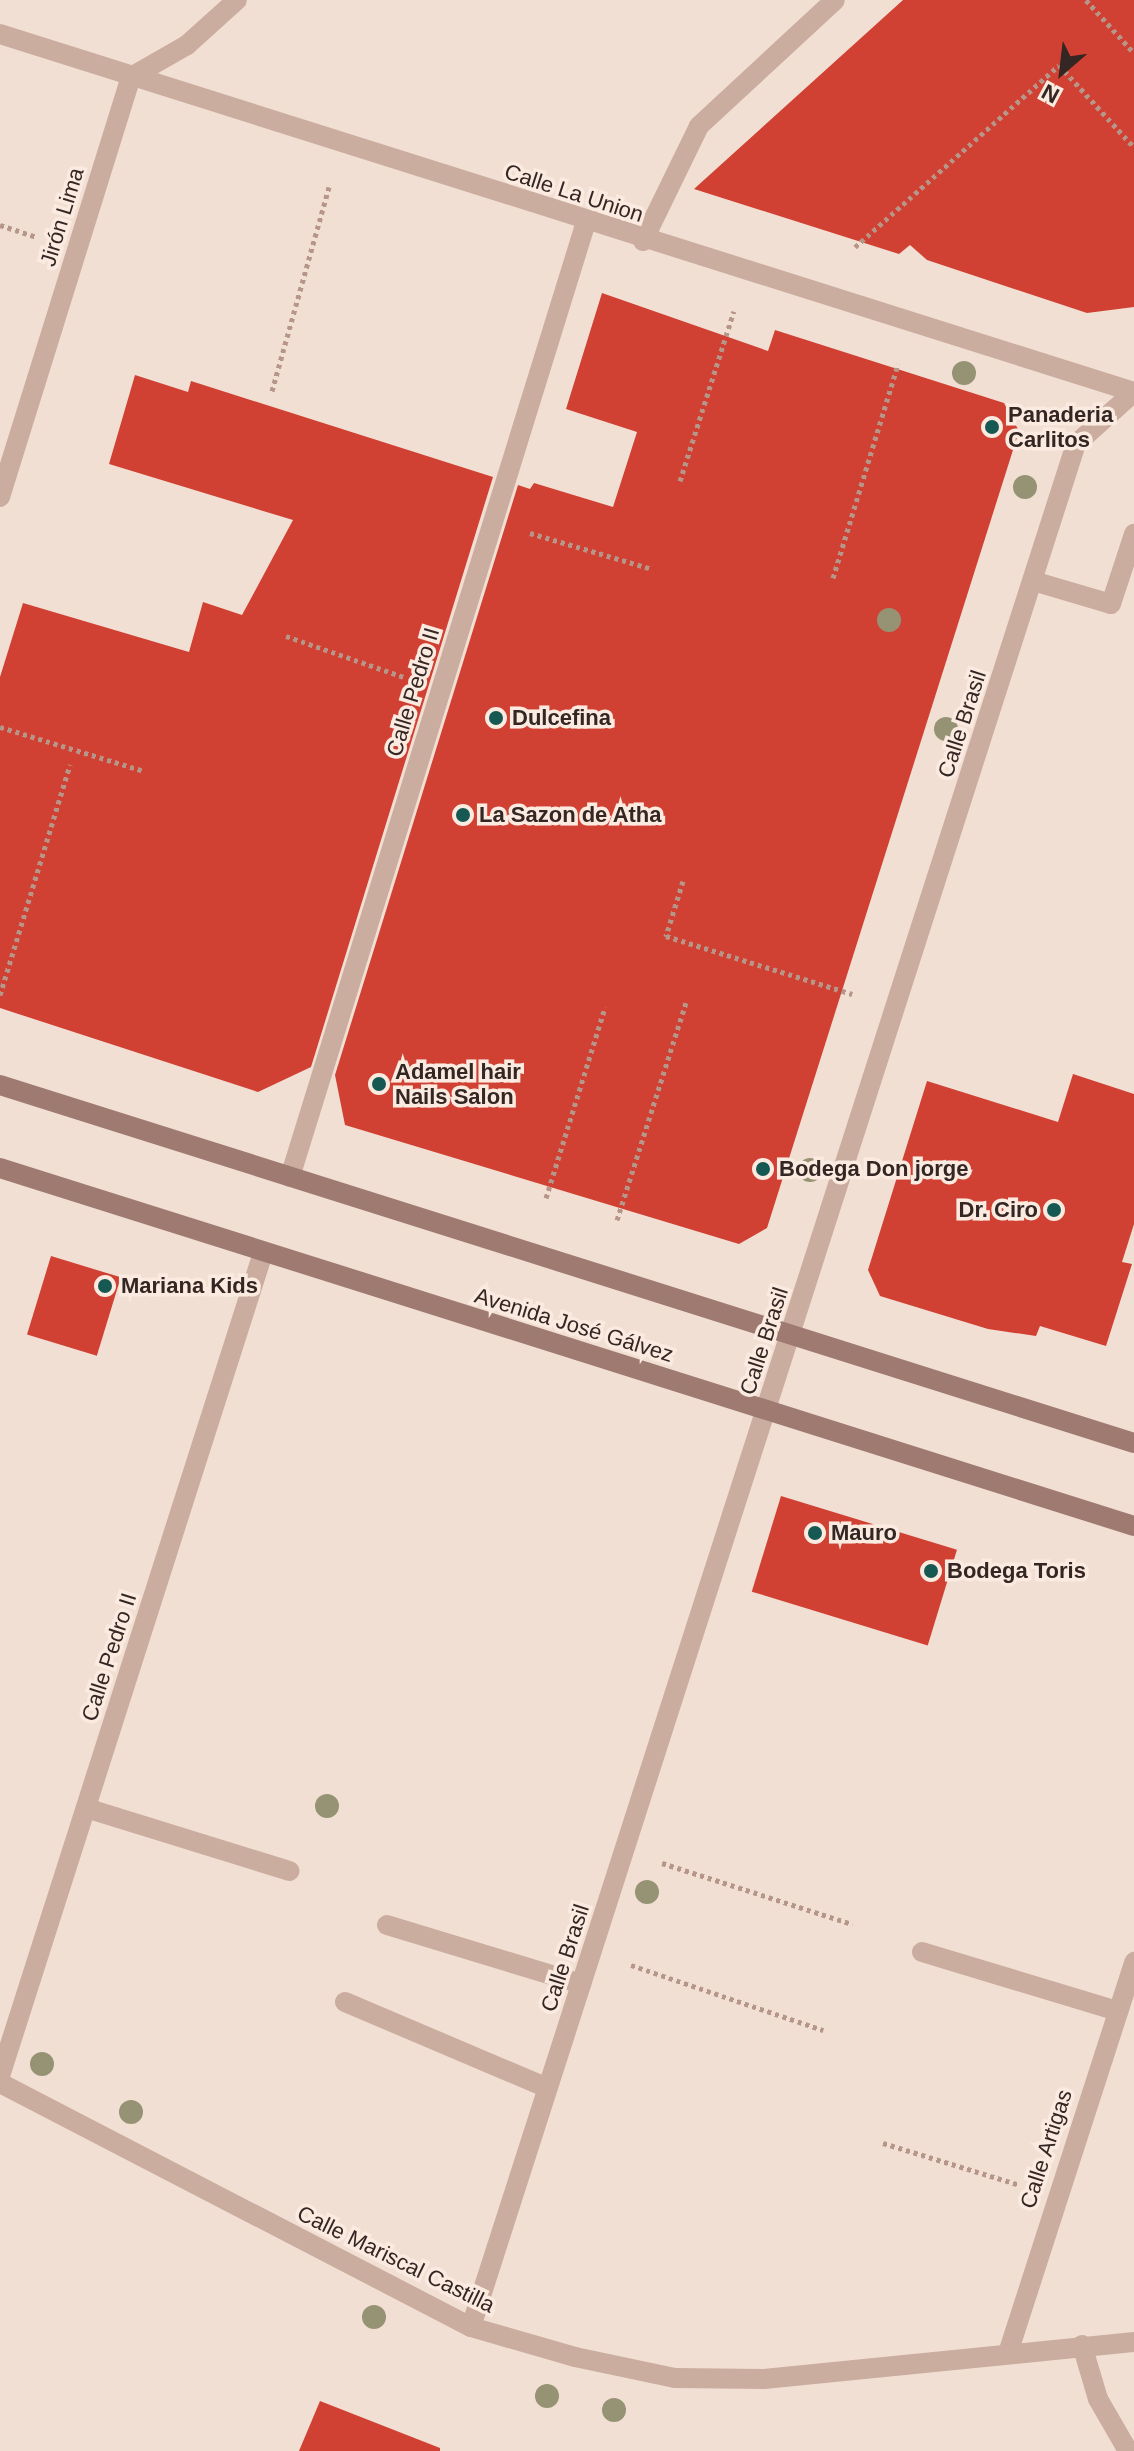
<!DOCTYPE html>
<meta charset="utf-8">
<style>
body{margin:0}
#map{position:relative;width:1134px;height:2451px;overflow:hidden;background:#f2dfd4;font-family:Arial,sans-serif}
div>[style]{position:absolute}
.building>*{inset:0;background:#d14133;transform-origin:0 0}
.path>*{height:5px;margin-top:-2.5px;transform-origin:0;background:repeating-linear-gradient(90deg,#b7968a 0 4px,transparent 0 8px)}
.service>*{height:20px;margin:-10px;padding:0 10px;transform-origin:10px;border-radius:10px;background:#cbad9f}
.minor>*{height:20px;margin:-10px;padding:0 10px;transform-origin:10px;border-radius:10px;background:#cbad9f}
.secondary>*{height:20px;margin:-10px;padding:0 10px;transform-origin:10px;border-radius:10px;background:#9e7a71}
.trees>*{width:24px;height:24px;margin:-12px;border-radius:50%;background:#969374}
.dots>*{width:22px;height:22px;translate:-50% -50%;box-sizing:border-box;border:4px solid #faeae0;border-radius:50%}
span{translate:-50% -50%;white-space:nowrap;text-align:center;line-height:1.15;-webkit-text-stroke:7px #faeae0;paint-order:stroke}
.street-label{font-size:22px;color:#342623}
.poi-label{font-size:22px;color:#342623;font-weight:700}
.left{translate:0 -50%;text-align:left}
.right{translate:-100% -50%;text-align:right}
.north{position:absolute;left:1022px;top:32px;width:80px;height:80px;-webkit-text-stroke:6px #faeae0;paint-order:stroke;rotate:208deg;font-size:22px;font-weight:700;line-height:32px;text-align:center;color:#342623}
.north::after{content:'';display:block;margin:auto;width:28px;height:36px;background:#342623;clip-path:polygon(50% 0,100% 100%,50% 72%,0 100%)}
</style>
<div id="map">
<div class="building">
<i style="clip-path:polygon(903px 0,1134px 0,1134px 307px,1087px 313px,927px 260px,910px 245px,899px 254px,694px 189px)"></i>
<i style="clip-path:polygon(602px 293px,768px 351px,775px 330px,1004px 403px,1019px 431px,767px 1228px,739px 1244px,345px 1125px,335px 1075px,518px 485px,530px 489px,534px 483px,613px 507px,637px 432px,566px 409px)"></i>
<i style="clip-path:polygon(135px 375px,188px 392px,191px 381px,493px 477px,311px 1067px,258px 1092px,0 1008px,0 677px,23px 603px,189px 652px,203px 602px,242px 615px,293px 520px,109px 464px)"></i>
<i style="clip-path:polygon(1073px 1074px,1134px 1094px,1134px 1224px,1122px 1262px,1132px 1264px,1106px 1346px,1040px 1326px,1036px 1336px,988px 1329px,880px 1296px,868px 1270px,927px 1081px,1058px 1122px)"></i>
<i style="left:51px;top:1256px;width:73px;height:82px;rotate:17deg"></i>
<i style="left:781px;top:1496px;width:184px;height:100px;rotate:17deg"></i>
<i style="clip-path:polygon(320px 2401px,440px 2448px,440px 2451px,299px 2451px)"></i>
</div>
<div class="path">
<i style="left:1086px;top:0;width:72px;rotate:47.8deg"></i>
<i style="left:0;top:225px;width:39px;rotate:18deg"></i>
<i style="left:855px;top:247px;width:273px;rotate:-41.7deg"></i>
<i style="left:1059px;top:65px;width:111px;rotate:47.6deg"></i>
<i style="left:272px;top:391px;width:212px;rotate:-74.4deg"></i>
<i style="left:680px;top:481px;width:178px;rotate:-72.4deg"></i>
<i style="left:530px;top:533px;width:127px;rotate:16.4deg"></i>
<i style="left:833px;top:578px;width:224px;rotate:-73.1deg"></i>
<i style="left:286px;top:636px;width:125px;rotate:19.2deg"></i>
<i style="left:0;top:727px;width:151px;rotate:17deg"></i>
<i style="left:683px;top:881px;width:58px;rotate:107.2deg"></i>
<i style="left:666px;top:936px;width:195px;rotate:17.3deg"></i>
<i style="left:0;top:995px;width:241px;rotate:-73.1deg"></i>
<i style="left:546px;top:1198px;width:200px;rotate:-72.8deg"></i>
<i style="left:617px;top:1220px;width:229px;rotate:-72.4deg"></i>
<i style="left:662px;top:1863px;width:200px;rotate:17.8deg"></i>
<i style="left:631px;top:1965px;width:203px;rotate:18.7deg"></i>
<i style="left:883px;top:2143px;width:143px;rotate:17deg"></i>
</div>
<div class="service">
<i style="left:643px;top:241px;width:128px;rotate:-64deg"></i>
<i style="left:699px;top:126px;width:185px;rotate:-42.8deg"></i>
<i style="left:1033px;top:581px;width:81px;rotate:16.4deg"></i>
<i style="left:1111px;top:604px;width:74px;rotate:-71.8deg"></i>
<i style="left:86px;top:1808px;width:213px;rotate:17.2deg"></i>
<i style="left:387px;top:1925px;width:203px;rotate:16.9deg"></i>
<i style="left:922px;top:1952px;width:205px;rotate:16.8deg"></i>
<i style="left:345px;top:2002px;width:220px;rotate:23deg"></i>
<i style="left:1082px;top:2345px;width:56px;rotate:73.5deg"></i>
<i style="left:1098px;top:2399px;width:60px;rotate:60deg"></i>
</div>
<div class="minor">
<i style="left:0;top:34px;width:1189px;rotate:17.52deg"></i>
<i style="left:0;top:497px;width:440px;rotate:-72.7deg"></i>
<i style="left:131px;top:77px;width:64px;rotate:-29.7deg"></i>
<i style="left:187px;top:45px;width:67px;rotate:-42deg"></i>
<i style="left:290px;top:1177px;width:1000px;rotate:-72.78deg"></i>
<i style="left:0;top:2076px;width:864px;rotate:-72.28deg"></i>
<i style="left:0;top:2083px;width:530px;rotate:27.39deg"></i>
<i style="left:471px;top:2327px;width:108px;rotate:16.1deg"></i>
<i style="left:575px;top:2357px;width:102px;rotate:11.9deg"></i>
<i style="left:675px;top:2378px;width:89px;rotate:0.6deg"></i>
<i style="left:764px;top:2379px;width:372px;rotate:-5.7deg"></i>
<i style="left:471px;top:2327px;width:1978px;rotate:-72.19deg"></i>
<i style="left:1076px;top:444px;width:78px;rotate:-41.9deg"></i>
<i style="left:1008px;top:2353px;width:411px;rotate:-72.1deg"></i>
</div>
<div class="secondary">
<i style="left:0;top:1085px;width:1189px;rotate:17.52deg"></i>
<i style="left:0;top:1168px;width:1189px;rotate:17.52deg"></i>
</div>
<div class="trees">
<i style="left:964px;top:373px"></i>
<i style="left:1025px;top:487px"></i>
<i style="left:889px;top:620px"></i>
<i style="left:946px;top:729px"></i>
<i style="left:810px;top:1170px"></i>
<i style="left:327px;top:1806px"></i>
<i style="left:647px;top:1892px"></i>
<i style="left:42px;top:2064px"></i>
<i style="left:131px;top:2112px"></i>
<i style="left:374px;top:2317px"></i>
<i style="left:547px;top:2396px"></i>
<i style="left:614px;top:2410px"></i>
</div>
<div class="dots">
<i style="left:992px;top:427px;background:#165852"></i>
<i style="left:496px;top:718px;background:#165852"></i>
<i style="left:463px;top:815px;background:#165852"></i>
<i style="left:379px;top:1084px;background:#165852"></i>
<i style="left:763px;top:1169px;background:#165852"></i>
<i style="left:1054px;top:1210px;background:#165852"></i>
<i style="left:105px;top:1286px;background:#165852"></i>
<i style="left:815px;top:1533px;background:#165852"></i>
<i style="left:931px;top:1571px;background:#165852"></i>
</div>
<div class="street-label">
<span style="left:574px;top:193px;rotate:18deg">Calle La Union</span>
<span style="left:62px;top:217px;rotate:-73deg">Jirón Lima</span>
<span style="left:413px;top:692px;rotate:-73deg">Calle Pedro II</span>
<span style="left:962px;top:724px;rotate:-72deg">Calle Brasil</span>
<span style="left:574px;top:1325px;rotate:17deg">Avenida José Gálvez</span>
<span style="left:764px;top:1341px;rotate:-72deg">Calle Brasil</span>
<span style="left:109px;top:1657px;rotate:-72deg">Calle Pedro II</span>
<span style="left:565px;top:1958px;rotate:-72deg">Calle Brasil</span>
<span style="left:1046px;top:2149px;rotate:-72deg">Calle Artigas</span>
<span style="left:396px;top:2259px;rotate:26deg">Calle Mariscal Castilla</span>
</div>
<div class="poi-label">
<span class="left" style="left:1008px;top:427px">Panaderia<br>Carlitos</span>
<span class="left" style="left:512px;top:718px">Dulcefina</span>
<span class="left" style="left:479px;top:815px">La Sazon de Atha</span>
<span class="left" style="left:395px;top:1084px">Adamel hair<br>Nails Salon</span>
<span class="left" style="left:779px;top:1169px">Bodega Don jorge</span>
<span class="right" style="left:1038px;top:1210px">Dr. Ciro</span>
<span class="left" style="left:121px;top:1286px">Mariana Kids</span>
<span class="left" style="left:831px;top:1533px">Mauro</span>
<span class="left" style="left:947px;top:1571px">Bodega Toris</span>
</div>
<div class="north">N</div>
</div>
